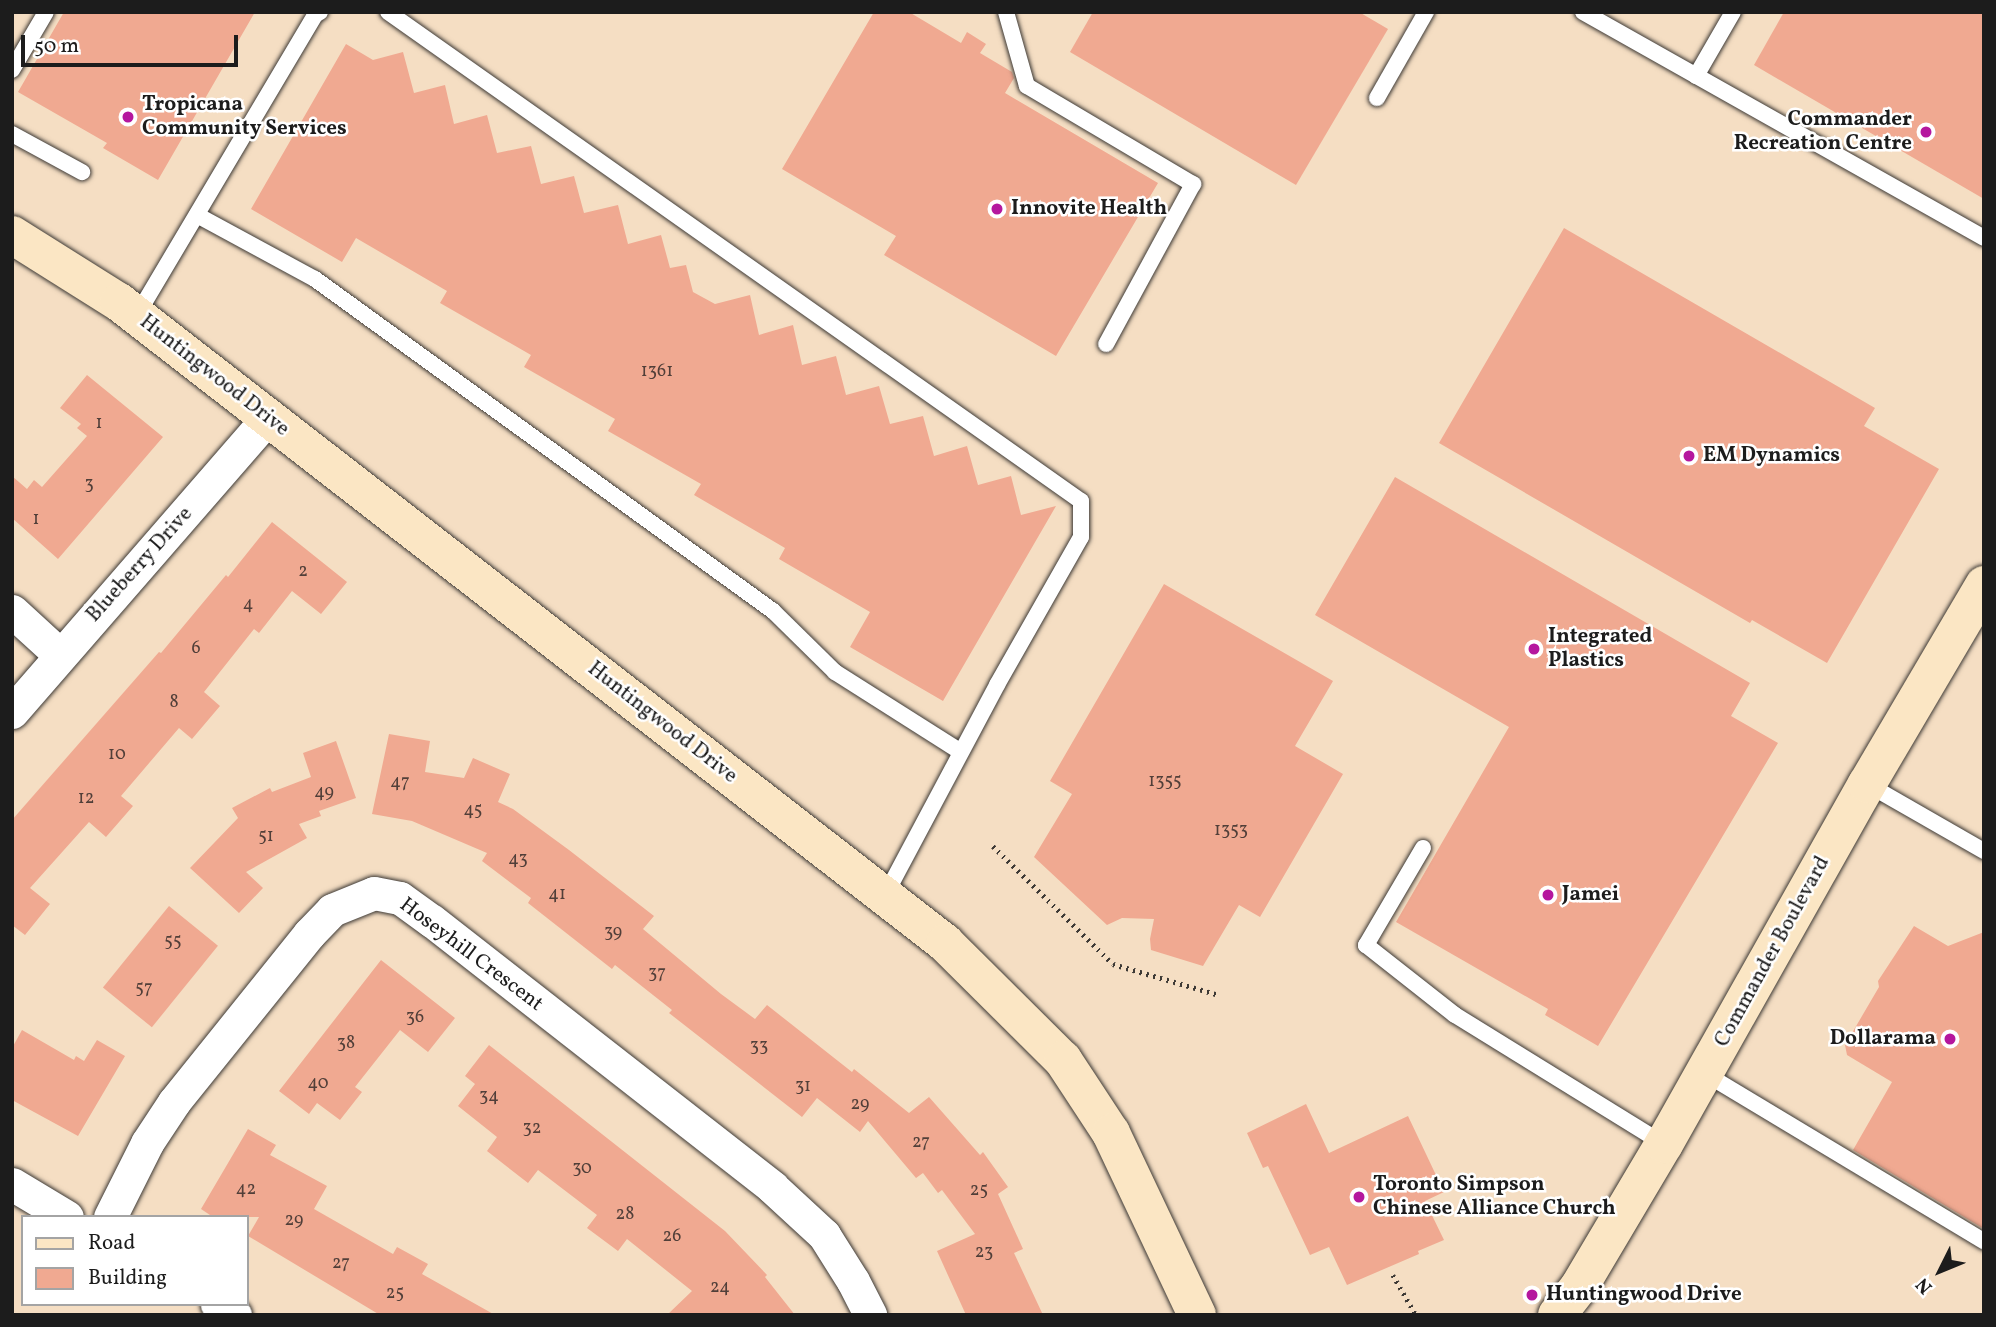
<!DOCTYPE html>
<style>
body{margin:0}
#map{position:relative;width:1996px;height:1327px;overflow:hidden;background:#f5dec3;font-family:Vollkorn,serif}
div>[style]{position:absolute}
.building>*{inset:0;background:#f0a991;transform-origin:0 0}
.path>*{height:4.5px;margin-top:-2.25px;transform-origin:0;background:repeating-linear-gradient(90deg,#3d3935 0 2px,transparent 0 7px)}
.roads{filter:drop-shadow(0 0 2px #3d3935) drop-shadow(0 0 2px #3d3935)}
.lane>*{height:16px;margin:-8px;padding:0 8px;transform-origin:8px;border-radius:8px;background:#fff}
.street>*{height:33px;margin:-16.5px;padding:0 16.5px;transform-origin:16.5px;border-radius:16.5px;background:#fff}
.secondary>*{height:38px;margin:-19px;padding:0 19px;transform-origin:19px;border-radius:19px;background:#fbe6c4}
.dots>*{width:19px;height:19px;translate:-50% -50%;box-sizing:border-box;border:4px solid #fff;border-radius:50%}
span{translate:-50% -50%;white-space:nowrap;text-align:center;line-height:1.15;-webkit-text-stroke:5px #fff;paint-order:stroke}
.number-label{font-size:18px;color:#513f39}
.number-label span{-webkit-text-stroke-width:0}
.poi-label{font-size:21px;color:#1c1c1c;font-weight:700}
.left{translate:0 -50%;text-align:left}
.right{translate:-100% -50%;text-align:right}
.street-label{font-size:21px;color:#1c1c1c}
.frame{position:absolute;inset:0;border:14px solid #1c1c1c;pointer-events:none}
.legend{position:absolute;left:21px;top:1215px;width:228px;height:91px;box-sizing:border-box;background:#fff;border:2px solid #a4a4a4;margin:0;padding:9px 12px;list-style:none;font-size:21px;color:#1c1c1c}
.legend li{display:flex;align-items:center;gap:14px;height:35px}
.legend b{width:35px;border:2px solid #a4a4a4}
.north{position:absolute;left:1905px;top:1236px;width:70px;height:70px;-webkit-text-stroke:5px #fff;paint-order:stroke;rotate:227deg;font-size:19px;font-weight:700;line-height:28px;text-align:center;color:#1c1c1c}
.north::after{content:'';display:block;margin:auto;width:24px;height:32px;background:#1c1c1c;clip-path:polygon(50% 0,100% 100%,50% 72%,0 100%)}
.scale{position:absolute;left:21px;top:35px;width:217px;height:32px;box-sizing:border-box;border:4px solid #1c1c1c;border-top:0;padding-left:9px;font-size:21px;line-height:24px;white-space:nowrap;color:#1c1c1c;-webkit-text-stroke:5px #fff;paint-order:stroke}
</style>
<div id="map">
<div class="building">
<i style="clip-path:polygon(64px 12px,255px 12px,158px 180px,103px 148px,107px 143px,18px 92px)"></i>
<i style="clip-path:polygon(874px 12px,909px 12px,961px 43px,967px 32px,986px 44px,980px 53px,1012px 72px,1014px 78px,1005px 93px,1158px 183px,1056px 356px,884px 255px,896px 236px,782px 169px)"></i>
<i style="clip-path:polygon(1093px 12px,1359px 12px,1388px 29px,1296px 185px,1070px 52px)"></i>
<i style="clip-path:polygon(1784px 12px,1984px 12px,1984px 199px,1754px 65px)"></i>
<i style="clip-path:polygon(346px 44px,373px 60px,403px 52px,414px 93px,445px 85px,454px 124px,487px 115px,497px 153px,531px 146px,541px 184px,574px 176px,584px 213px,618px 205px,628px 244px,661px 235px,670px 268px,686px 265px,693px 292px,715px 304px,750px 295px,759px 335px,793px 325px,802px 365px,836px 356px,846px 395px,879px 386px,890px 424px,923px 416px,934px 456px,967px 446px,978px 485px,1011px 476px,1021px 515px,1056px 506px,943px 701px,850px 647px,870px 612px,779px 559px,785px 548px,694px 495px,701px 484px,608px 431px,615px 419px,524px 367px,531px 355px,440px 303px,447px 291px,356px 238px,342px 262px,251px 209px)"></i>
<i style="clip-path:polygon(1564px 228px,1875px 408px,1864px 426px,1939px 469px,1827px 663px,1752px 620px,1750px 623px,1439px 443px)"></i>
<i style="clip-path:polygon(87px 375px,163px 437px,58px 559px,12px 518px,12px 476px,27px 489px,34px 480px,42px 487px,87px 436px,77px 428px,81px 424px,60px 408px)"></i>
<i style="clip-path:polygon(1395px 477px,1750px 683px,1731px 716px,1778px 743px,1598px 1046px,1545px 1015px,1548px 1009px,1396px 922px,1509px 727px,1315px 615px)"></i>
<i style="clip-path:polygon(272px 522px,347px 582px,321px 614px,292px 591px,259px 633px,254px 629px,204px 692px,220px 706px,192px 739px,179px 728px,121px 796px,133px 806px,106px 837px,89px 822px,30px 888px,50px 904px,25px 935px,12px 925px,12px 820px,159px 652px,161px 653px,226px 575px,228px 577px)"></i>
<i style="clip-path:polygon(1164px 584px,1333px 681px,1295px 746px,1343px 774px,1260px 917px,1239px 905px,1203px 966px,1151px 950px,1150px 939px,1154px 919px,1122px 918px,1107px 925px,1034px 857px,1072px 794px,1050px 781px)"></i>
<i style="clip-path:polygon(389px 734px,430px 741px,425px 772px,464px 778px,473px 758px,510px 774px,498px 802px,513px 809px,569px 850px,654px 916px,643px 929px,721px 994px,755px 1019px,767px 1005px,852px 1072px,854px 1069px,909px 1113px,929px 1097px,980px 1155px,983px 1152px,1008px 1187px,998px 1194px,1023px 1249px,1014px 1253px,1043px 1315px,966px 1315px,937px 1251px,975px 1234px,942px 1190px,938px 1193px,923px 1173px,916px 1178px,868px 1121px,860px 1132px,817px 1098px,802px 1117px,669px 1013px,672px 1010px,615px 965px,612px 969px,528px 903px,531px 898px,482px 861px,487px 853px,412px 821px,372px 814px)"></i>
<i style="clip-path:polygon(336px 741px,356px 798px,319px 811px,321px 816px,299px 824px,307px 838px,246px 872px,263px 888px,239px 913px,190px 868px,238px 818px,232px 808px,270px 788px,272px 792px,311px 777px,303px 753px)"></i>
<i style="left:169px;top:906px;width:63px;height:105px;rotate:39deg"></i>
<i style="clip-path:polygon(1914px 926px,1948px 946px,1984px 932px,1984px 1229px,1853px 1150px,1892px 1082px,1847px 1055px,1845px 1045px,1879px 987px,1878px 981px)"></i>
<i style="clip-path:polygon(381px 960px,455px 1018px,428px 1052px,400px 1030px,355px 1087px,362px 1092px,340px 1120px,317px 1103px,309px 1114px,279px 1091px)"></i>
<i style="clip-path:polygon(22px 1030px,74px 1060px,76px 1056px,84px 1061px,97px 1040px,125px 1056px,78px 1136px,12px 1100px,12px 1048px)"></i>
<i style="clip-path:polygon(489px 1045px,725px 1231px,767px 1275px,765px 1277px,795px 1315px,667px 1315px,692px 1291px,627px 1239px,618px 1251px,587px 1228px,597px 1215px,538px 1170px,528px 1183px,487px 1151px,497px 1137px,458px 1106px,475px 1084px,465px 1076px)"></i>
<i style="clip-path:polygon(1306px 1104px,1329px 1153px,1408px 1116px,1444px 1192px,1425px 1201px,1444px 1240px,1418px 1251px,1419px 1254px,1347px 1285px,1329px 1247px,1310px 1255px,1268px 1166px,1263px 1168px,1247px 1133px)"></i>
<i style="clip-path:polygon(248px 1129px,276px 1145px,270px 1155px,327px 1186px,314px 1209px,393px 1254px,397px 1247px,428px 1264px,422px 1274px,495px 1315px,380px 1315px,248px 1236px,259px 1217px,213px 1217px,201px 1209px)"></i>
</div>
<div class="path">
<i style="left:993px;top:846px;width:168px;rotate:44.5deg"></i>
<i style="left:1113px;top:964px;width:110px;rotate:16.3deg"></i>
<i style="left:1393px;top:1275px;width:46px;rotate:60.1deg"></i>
</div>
<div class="roads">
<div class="lane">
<i style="left:388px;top:12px;width:848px;rotate:35.21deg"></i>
<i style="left:1081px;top:501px;width:36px;rotate:90deg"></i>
<i style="left:1081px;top:537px;width:170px;rotate:119.6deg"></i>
<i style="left:997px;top:685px;width:239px;rotate:118deg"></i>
<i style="left:1006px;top:12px;width:77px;rotate:74.2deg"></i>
<i style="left:1027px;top:86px;width:193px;rotate:30.6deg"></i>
<i style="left:1193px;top:184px;width:182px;rotate:118.5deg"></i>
<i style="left:1583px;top:12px;width:460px;rotate:29.4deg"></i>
<i style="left:12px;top:70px;width:67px;rotate:-59.6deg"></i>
<i style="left:1696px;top:76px;width:74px;rotate:-60deg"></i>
<i style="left:1377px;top:98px;width:99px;rotate:-60.3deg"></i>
<i style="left:12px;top:134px;width:80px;rotate:28.5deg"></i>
<i style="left:197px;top:215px;width:134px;rotate:28.5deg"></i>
<i style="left:315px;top:279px;width:566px;rotate:35.94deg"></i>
<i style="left:773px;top:611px;width:87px;rotate:44.5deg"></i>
<i style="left:835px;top:672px;width:149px;rotate:32.4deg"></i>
<i style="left:137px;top:315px;width:349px;rotate:-59.3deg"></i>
<i style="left:315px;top:15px;width:6px;rotate:-31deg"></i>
<i style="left:1867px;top:784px;width:135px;rotate:29.8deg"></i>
<i style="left:1423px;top:848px;width:113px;rotate:120.4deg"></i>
<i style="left:1366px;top:945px;width:113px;rotate:38.2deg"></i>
<i style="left:1455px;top:1015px;width:246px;rotate:31.7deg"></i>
<i style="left:1704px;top:1073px;width:327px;rotate:31deg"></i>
</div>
<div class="street">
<i style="left:12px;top:611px;width:65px;rotate:42.5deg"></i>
<i style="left:12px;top:712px;width:390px;rotate:-49deg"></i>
<i style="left:12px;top:1184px;width:64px;rotate:31deg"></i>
<i style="left:110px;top:1217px;width:83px;rotate:-63.4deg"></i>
<i style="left:147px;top:1143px;width:49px;rotate:-56.6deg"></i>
<i style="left:174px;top:1102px;width:216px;rotate:-51.2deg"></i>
<i style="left:309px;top:934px;width:33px;rotate:-46deg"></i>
<i style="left:332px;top:910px;width:45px;rotate:-22deg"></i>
<i style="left:374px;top:893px;width:26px;rotate:11deg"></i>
<i style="left:400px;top:898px;width:39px;rotate:36deg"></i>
<i style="left:432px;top:921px;width:432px;rotate:38deg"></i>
<i style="left:772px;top:1187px;width:71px;rotate:42.7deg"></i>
<i style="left:824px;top:1235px;width:54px;rotate:57.8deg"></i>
<i style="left:853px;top:1281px;width:38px;rotate:63deg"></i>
<i style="left:217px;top:1304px;width:21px;rotate:31deg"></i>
</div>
<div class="secondary">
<i style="left:12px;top:235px;width:126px;rotate:32.1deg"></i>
<i style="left:119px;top:302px;width:1046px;rotate:37.81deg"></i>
<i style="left:945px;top:943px;width:166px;rotate:44.8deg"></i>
<i style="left:1063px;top:1060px;width:87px;rotate:56.7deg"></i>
<i style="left:1111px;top:1133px;width:201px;rotate:64.7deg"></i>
<i style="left:1557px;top:1315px;width:36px;rotate:-52deg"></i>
<i style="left:1579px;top:1287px;width:166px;rotate:-59.3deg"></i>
<i style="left:1664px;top:1144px;width:413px;rotate:-60.6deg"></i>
<i style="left:1867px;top:784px;width:231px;rotate:-59.5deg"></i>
</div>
</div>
<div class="dots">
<i style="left:128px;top:117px;background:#b5179e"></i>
<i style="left:1926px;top:132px;background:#b5179e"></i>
<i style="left:997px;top:209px;background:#b5179e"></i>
<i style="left:1689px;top:456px;background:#b5179e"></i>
<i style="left:1534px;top:649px;background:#b5179e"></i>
<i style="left:1548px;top:895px;background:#b5179e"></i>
<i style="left:1950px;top:1039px;background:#b5179e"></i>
<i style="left:1359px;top:1197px;background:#b5179e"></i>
<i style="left:1532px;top:1295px;background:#b5179e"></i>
</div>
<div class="number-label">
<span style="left:657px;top:372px">1361</span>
<span style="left:99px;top:424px">1</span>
<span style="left:89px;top:485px">3</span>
<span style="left:36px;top:520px">1</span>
<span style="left:303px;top:572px">2</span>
<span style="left:248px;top:605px">4</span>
<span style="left:196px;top:649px">6</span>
<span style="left:174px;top:703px">8</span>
<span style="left:117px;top:755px">10</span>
<span style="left:1165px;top:782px">1355</span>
<span style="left:400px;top:783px">47</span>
<span style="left:324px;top:793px">49</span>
<span style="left:86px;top:799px">12</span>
<span style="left:473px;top:811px">45</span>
<span style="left:1231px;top:831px">1353</span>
<span style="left:266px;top:837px">51</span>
<span style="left:518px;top:860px">43</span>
<span style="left:557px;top:895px">41</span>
<span style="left:613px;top:933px">39</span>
<span style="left:173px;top:942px">55</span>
<span style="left:657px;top:974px">37</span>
<span style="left:144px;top:989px">57</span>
<span style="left:415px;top:1018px">36</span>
<span style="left:346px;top:1044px">38</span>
<span style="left:759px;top:1047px">33</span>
<span style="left:318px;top:1084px">40</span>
<span style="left:803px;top:1087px">31</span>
<span style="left:489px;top:1097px">34</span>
<span style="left:860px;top:1105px">29</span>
<span style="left:532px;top:1129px">32</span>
<span style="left:921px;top:1143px">27</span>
<span style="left:582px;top:1169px">30</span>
<span style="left:246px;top:1190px">42</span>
<span style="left:979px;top:1191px">25</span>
<span style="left:625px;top:1215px">28</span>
<span style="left:294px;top:1221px">29</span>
<span style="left:672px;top:1237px">26</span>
<span style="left:984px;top:1253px">23</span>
<span style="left:341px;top:1264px">27</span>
<span style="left:720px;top:1288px">24</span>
<span style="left:395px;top:1294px">25</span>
</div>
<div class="poi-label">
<span class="left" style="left:142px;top:117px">Tropicana<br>Community Services</span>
<span class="right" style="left:1912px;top:132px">Commander<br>Recreation Centre</span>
<span class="left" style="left:1011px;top:209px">Innovite Health</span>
<span class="left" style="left:1703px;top:456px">EM Dynamics</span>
<span class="left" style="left:1548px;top:649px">Integrated<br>Plastics</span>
<span class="left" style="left:1562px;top:895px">Jamei</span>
<span class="right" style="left:1936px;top:1039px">Dollarama</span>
<span class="left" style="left:1373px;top:1197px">Toronto Simpson<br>Chinese Alliance Church</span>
<span class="left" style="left:1546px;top:1295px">Huntingwood Drive</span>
</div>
<div class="street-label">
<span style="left:214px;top:376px;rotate:38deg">Huntingwood Drive</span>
<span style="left:140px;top:565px;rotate:-48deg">Blueberry Drive</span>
<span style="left:662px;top:723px;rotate:38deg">Huntingwood Drive</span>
<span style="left:1773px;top:952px;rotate:-61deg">Commander Boulevard</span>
<span style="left:471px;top:955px;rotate:37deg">Hoseyhill Crescent</span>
</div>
<div class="frame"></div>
<ul class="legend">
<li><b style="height:9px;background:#fbe6c4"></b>Road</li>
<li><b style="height:19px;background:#f0a991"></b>Building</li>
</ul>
<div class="north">N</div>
<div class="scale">50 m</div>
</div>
